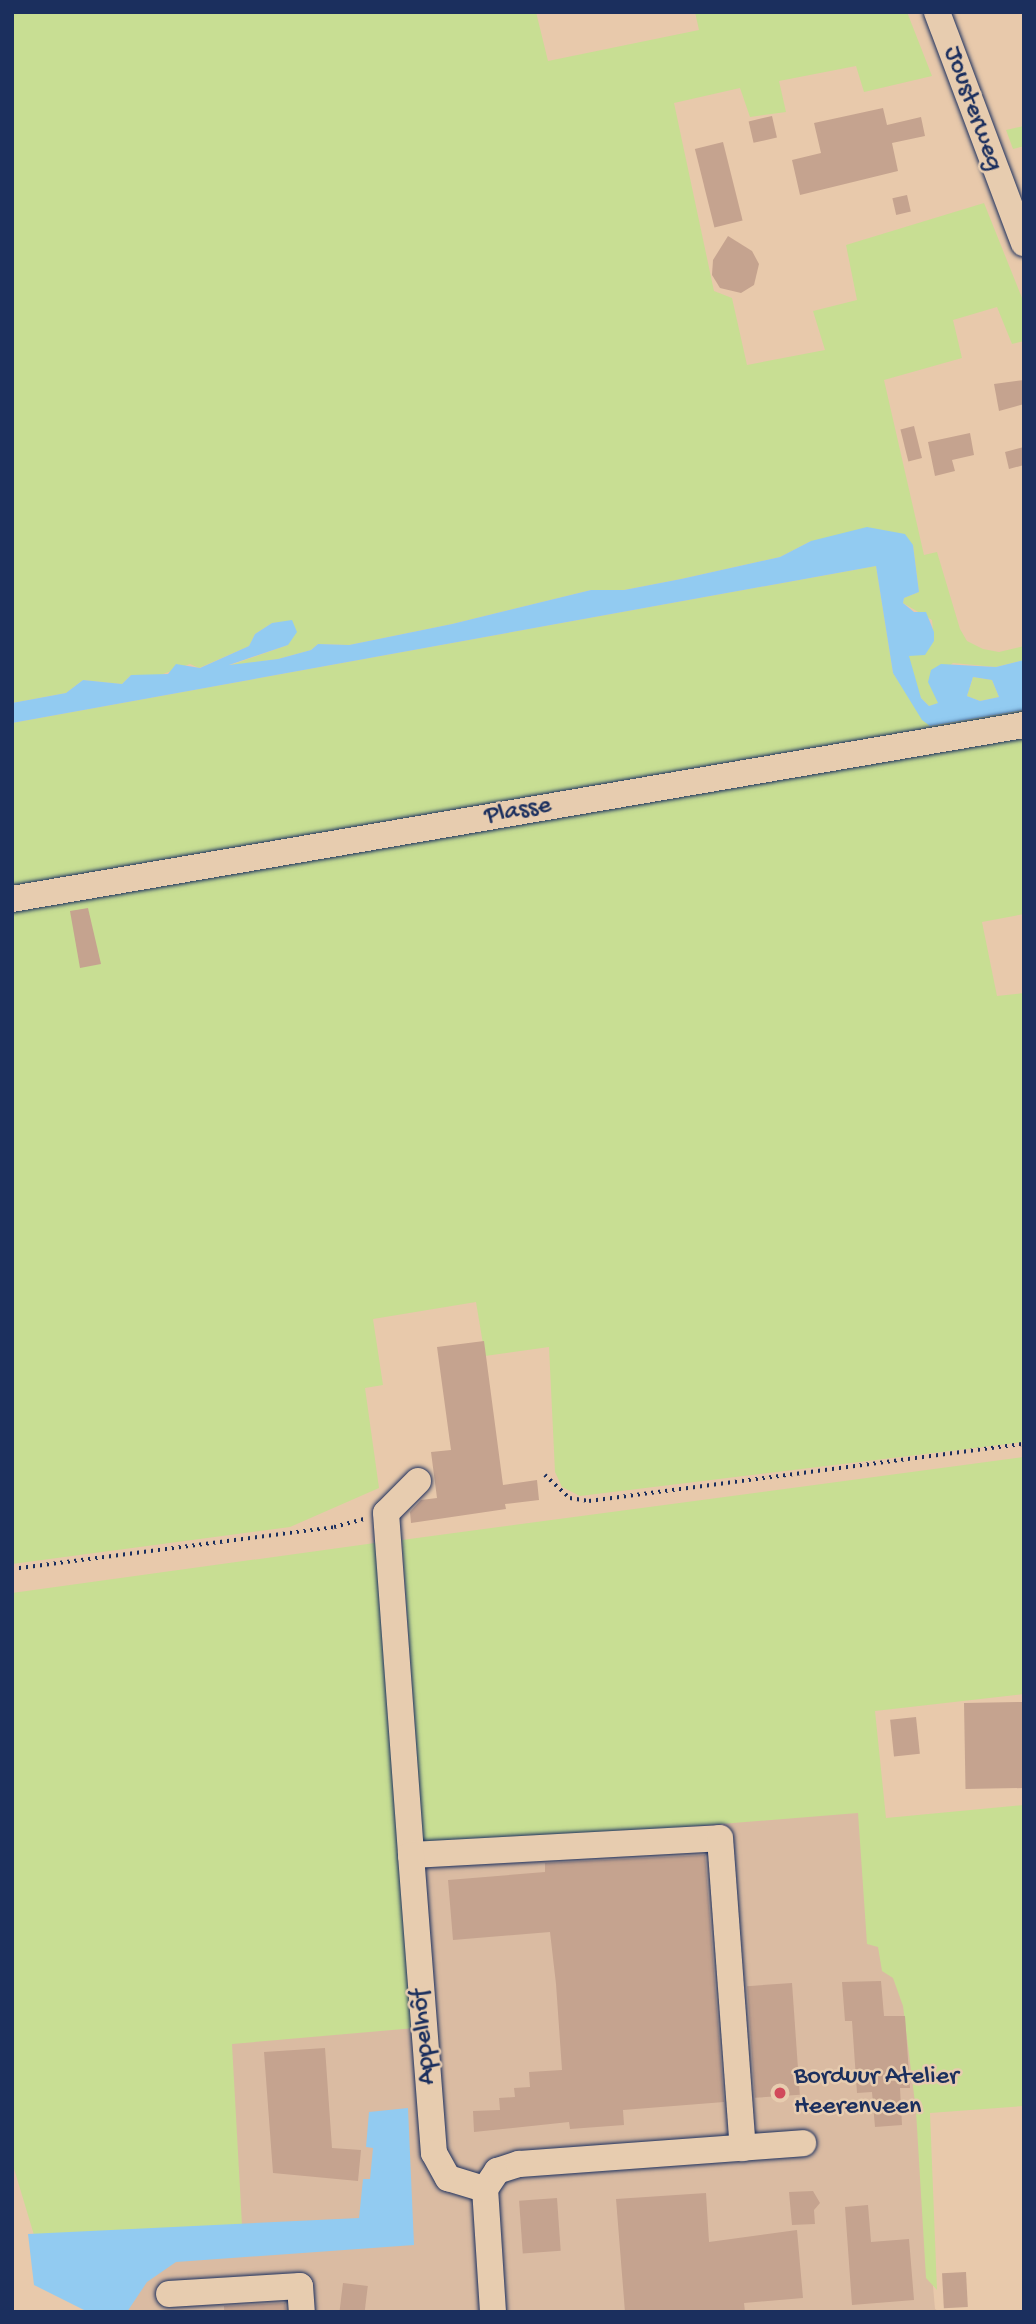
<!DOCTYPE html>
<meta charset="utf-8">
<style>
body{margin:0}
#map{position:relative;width:1036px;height:2324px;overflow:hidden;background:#e8c9ab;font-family:"Gochi Hand",sans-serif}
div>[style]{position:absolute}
.built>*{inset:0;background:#dabba2}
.green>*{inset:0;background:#c8de93}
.water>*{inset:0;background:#92cbf1}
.building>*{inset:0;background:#c5a38f;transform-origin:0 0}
.path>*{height:3.5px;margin-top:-1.75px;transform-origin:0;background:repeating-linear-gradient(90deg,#1b2f5e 0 2px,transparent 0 7px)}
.roads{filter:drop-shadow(0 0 2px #1b2f5e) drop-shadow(0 0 2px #1b2f5e)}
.minor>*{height:26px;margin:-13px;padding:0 13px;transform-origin:13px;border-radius:13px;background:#e7ccaf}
.dots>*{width:19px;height:19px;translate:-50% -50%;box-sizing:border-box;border:4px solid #e7ccaf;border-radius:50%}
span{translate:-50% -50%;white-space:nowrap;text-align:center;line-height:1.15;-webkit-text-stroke:5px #e7ccaf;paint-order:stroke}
.street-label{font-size:26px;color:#1b2f5e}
.poi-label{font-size:26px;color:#1b2f5e}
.left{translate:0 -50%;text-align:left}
.frame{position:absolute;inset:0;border:14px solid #1b2f5e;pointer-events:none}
</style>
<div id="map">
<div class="built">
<i style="clip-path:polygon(875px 1789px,918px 1937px,924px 2183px,935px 2309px,940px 2312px,109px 2312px,161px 2246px,233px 2240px,221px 2037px,394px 1832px)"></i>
</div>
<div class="green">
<i style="clip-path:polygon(12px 12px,536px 12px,548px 61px,699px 30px,695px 12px,907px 12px,932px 76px,864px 92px,856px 66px,779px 81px,786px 112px,750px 117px,740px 88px,674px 103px,714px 291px,732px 298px,747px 365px,825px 350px,813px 311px,857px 300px,846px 245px,984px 203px,1024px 303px,1024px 341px,1012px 344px,997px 307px,953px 320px,962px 358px,884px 380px,924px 555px,937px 552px,960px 629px,967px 641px,983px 649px,999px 652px,1024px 646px,1024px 660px,996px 667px,953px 663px,929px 682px,939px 703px,929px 706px,921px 698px,909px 667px,909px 656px,934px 641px,932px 620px,903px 603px,904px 598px,919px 592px,913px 545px,811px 541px,780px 557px,681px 579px,624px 590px,591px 590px,452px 624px,349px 645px,318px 644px,311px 650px,278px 659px,228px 666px,288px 645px,292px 621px,272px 623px,255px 634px,249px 646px,199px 668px,190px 664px,155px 677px,131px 675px,122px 684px,83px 680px,66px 693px,12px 703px)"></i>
<i style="clip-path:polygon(1024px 126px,1024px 146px,1013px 149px,1006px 130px)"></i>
<i style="clip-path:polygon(876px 566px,893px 673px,930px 726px,1024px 710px,1024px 717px,12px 893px,12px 723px)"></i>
<i style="clip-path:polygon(973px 677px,992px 680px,999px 697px,980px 701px,967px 696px)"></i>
<i style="clip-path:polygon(1024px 737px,1024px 914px,982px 922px,997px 996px,1024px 993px,1024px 1442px,580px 1496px,562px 1487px,555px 1472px,549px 1347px,485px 1356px,476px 1302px,373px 1319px,383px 1385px,365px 1388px,379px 1488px,290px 1527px,12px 1564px,12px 911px)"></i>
<i style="clip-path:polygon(1024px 1457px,1024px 1694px,875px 1711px,886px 1818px,1024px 1805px,1024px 2106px,930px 2113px,937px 2290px,926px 2278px,916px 2111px,903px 2006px,893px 1978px,882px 1971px,878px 1947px,867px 1944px,858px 1813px,423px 1848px,402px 1540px)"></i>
<i style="clip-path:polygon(382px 1542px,415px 2028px,232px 2044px,242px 2225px,34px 2235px,12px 2162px,12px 1593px)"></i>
</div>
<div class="water">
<i style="clip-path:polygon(evenodd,867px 527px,905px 534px,913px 545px,919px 592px,904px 598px,903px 603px,914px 612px,926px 612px,934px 632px,934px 641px,925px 655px,909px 656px,921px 698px,929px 706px,938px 703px,928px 682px,931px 670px,941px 664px,996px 667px,1024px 660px,1024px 710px,930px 726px,922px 720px,893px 673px,876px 566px,12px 723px,12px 703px,66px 693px,83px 680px,122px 684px,131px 675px,168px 674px,176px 664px,200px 668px,249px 646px,255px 634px,272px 623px,292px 620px,297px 632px,288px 645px,229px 665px,278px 659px,311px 650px,318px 644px,349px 645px,452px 624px,591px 590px,624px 590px,681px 579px,780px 557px,811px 541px,867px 527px,973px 677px,992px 680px,999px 697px,980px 701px,967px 696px,973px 677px)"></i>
<i style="clip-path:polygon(408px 2108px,414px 2245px,176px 2262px,147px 2282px,127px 2312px,88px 2312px,34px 2285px,28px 2234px,359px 2218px,363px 2179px,370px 2179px,373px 2148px,366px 2147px,369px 2112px)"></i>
</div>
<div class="building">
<i style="clip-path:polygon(883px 108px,887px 125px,921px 117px,925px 136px,892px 143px,898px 171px,800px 195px,792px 160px,821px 153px,814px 123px)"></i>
<i style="left:772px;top:116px;width:22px;height:24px;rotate:77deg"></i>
<i style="left:723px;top:142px;width:81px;height:29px;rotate:76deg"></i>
<i style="left:907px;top:195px;width:17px;height:15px;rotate:77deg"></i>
<i style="clip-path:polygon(728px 236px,752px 251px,759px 264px,754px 285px,741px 293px,720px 288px,712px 275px,713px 260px)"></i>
<i style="clip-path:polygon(1024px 380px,1024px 404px,999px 411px,994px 384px)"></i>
<i style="left:914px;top:426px;width:33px;height:14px;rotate:76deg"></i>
<i style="clip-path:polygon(970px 433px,974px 455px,952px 460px,955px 471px,935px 476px,928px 442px)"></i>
<i style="clip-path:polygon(1024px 447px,1024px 465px,1009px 469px,1005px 452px)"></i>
<i style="clip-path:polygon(88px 908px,101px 964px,80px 968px,70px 911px)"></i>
<i style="clip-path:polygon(484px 1341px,503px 1485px,537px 1480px,539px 1500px,505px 1504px,506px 1509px,411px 1523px,410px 1512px,421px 1500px,437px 1498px,431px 1452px,451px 1450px,437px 1347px)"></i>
<i style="left:1023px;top:1702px;width:86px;height:59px;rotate:89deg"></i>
<i style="left:916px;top:1717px;width:37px;height:26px;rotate:84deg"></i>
<i style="clip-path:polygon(705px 1855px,724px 2102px,623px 2110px,624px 2125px,570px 2129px,569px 2122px,474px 2132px,473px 2111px,500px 2110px,499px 2098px,515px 2097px,514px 2088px,530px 2087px,529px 2072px,562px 2070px,556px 1984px,550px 1932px,453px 1940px,448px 1880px,545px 1872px,545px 1863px)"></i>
<i style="clip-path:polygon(881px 1981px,884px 2016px,905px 2016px,910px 2088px,900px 2088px,902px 2125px,875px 2127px,872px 2092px,857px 2093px,852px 2021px,845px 2021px,842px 1982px)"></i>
<i style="left:792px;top:1983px;width:112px;height:45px;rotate:86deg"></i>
<i style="clip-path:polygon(325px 2048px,332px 2148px,361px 2150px,358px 2181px,273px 2173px,264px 2052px)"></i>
<i style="clip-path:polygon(813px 2191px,820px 2203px,814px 2210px,815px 2224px,792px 2225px,789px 2192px)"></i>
<i style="clip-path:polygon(706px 2193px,709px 2242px,797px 2230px,803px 2298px,744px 2303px,745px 2312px,625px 2312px,616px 2199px)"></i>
<i style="left:557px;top:2198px;width:53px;height:38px;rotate:86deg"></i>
<i style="clip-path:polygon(868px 2205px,871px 2242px,909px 2239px,914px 2300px,852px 2305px,845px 2207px)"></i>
<i style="left:966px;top:2272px;width:35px;height:24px;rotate:87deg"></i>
<i style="left:343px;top:2283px;width:25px;height:29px;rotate:7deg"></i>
<i style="clip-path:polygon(285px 2303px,286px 2312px,224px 2312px,224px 2306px)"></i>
</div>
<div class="path">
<i style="left:545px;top:1475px;width:34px;rotate:43deg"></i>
<i style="left:570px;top:1498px;width:19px;rotate:9deg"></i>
<i style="left:589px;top:1501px;width:439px;rotate:-7.5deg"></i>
<i style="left:12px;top:1569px;width:325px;rotate:-7.4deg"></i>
<i style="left:334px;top:1527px;width:31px;rotate:-15deg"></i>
</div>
<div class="roads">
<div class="minor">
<i style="left:937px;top:12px;width:247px;rotate:69.4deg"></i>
<i style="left:12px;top:899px;width:1027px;rotate:-9.76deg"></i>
<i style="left:418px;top:1481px;width:45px;rotate:135deg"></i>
<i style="left:386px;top:1513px;width:343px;rotate:85.8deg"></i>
<i style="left:411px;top:1855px;width:309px;rotate:-3.1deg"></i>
<i style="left:720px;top:1838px;width:311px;rotate:85.8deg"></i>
<i style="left:411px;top:1855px;width:299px;rotate:85.6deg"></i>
<i style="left:434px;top:2153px;width:29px;rotate:61deg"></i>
<i style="left:448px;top:2178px;width:39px;rotate:17deg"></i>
<i style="left:169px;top:2294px;width:131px;rotate:-3.5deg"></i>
<i style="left:300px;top:2286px;width:26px;rotate:86deg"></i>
<i style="left:493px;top:2312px;width:123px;rotate:-93.7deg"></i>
<i style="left:485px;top:2189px;width:22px;rotate:-56deg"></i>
<i style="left:497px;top:2171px;width:23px;rotate:-18deg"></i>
<i style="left:519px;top:2164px;width:285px;rotate:-4.2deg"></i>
</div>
</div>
<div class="dots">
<i style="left:780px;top:2093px;background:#d1495b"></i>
</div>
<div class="street-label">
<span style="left:972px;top:109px;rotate:70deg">Jousterweg</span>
<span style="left:518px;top:812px;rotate:-10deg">Plasse</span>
<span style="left:425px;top:2037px;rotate:-95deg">Appelhôf</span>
</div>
<div class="poi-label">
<span class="left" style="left:794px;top:2093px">Borduur Atelier<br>Heerenveen</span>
</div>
<div class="frame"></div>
</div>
